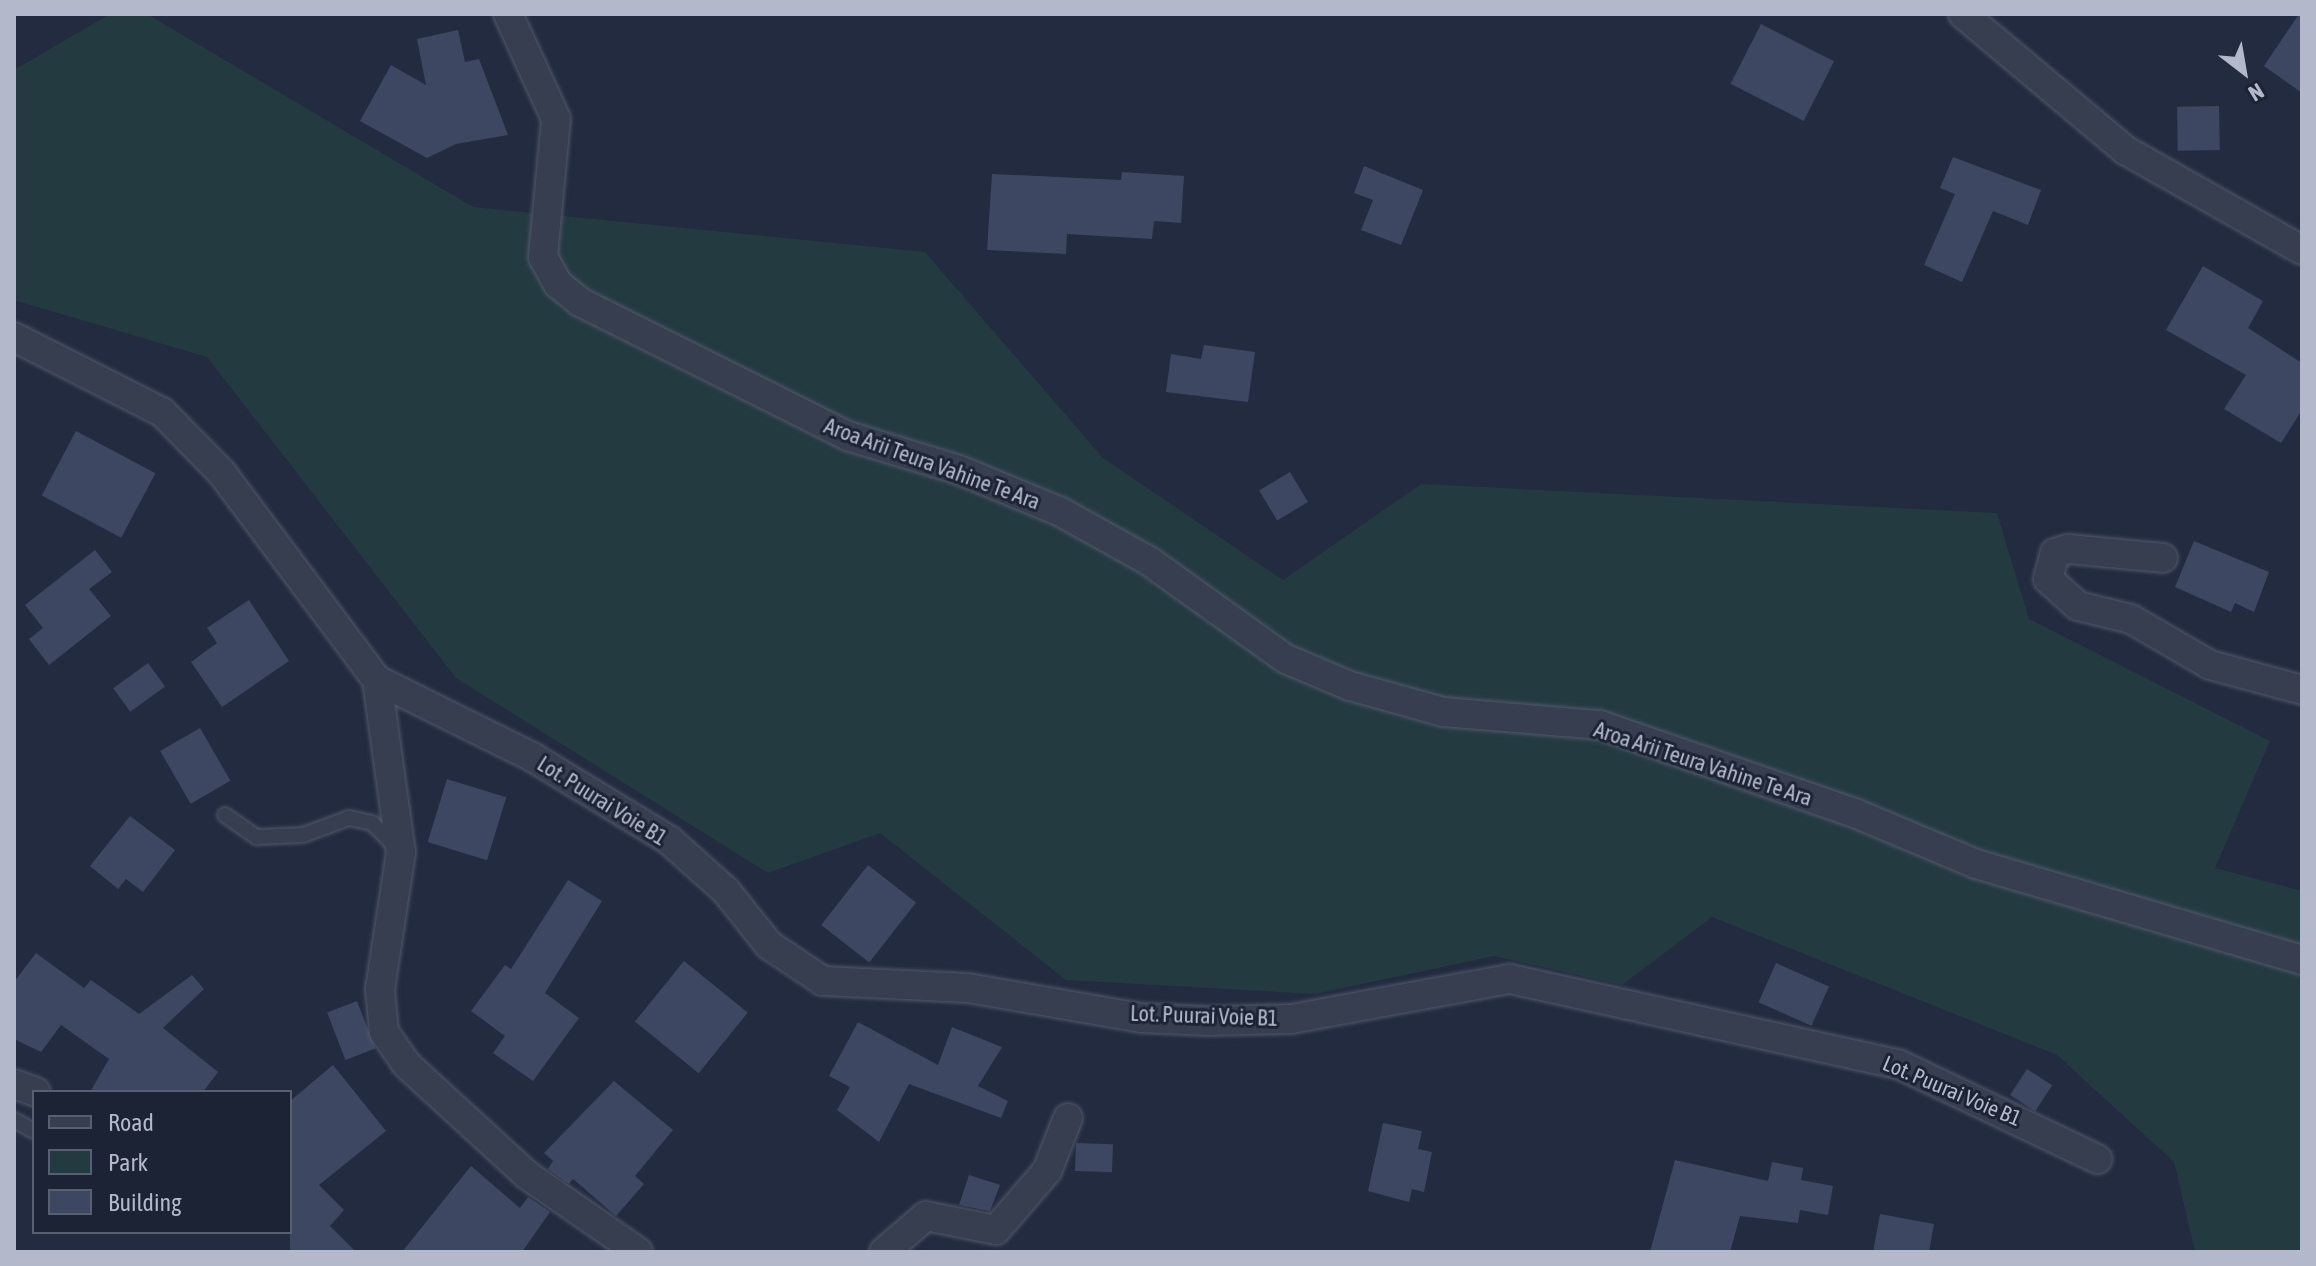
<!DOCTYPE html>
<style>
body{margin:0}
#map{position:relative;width:2316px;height:1266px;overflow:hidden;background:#222b40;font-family:"Asap Condensed",sans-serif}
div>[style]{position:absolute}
.green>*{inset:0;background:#243a41}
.building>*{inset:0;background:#3e4761;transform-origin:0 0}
.roads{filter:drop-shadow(0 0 2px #52596b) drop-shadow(0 0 2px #52596b)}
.service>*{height:14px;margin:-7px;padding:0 7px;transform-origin:7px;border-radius:7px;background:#373e50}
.minor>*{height:28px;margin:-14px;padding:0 14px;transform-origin:14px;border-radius:14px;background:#373e50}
span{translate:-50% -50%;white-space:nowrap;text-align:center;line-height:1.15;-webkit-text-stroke:6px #1c2335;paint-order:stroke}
.street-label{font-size:22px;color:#b3b9cb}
.frame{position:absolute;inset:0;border:16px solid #b3b9cb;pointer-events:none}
.legend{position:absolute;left:32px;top:1090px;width:260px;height:144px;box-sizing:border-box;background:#1c2335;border:2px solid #585f71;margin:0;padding:10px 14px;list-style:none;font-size:24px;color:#b3b9cb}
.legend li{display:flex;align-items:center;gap:16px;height:40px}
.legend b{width:40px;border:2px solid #585f71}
.north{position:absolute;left:2204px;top:32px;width:80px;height:80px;-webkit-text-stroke:6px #1c2335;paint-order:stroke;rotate:149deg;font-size:22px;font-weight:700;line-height:32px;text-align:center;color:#b3b9cb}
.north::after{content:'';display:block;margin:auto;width:28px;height:36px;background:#b3b9cb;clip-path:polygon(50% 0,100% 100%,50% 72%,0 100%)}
</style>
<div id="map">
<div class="green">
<i style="clip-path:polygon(110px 14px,147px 14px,473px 207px,925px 252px,1103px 458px,1283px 580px,1421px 484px,1997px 513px,2029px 619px,2270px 741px,2215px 868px,2302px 891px,2302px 1252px,2195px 1252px,2174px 1162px,2057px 1055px,1712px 917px,1622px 985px,1494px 956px,1315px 994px,1066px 980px,880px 833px,768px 873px,456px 678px,207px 357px,14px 300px,14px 70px)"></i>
</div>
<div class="building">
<i style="clip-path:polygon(2299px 14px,2302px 14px,2302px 93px,2264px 66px)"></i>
<i style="left:1761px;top:24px;width:82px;height:67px;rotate:27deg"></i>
<i style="clip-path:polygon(458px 30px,465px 62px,479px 59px,508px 135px,456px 144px,427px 158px,360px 121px,391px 65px,426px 85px,417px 39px)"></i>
<i style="left:2219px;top:106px;width:44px;height:42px;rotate:89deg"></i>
<i style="clip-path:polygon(1953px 157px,2041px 190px,2028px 225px,1993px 211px,1962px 282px,1924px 265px,1955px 194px,1940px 188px)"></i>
<i style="clip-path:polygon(1364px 166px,1423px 190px,1401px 245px,1361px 230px,1373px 200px,1354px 193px)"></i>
<i style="clip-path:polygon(1122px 172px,1184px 176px,1181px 223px,1154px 221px,1152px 239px,1067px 234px,1066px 254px,987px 250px,992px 174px,1121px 180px)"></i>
<i style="clip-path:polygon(2203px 266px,2263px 301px,2248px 328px,2302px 363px,2302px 410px,2281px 443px,2224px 409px,2246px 375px,2166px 330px)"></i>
<i style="clip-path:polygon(1204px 345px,1255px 352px,1248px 402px,1166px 392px,1171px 354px,1201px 359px)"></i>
<i style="left:76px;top:431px;width:90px;height:73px;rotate:28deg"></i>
<i style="left:1290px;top:472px;width:35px;height:36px;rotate:59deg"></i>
<i style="clip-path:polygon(2194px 541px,2269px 572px,2254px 612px,2235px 603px,2231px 612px,2175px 587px)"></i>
<i style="clip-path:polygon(95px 550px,112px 572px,89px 589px,111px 616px,49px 665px,29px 639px,43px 628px,25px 605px)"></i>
<i style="clip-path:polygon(249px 600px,289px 661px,222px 707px,191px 662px,217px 643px,207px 628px)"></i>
<i style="left:148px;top:663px;width:29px;height:43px;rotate:54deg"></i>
<i style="left:200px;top:728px;width:61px;height:46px;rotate:60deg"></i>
<i style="left:447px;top:779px;width:62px;height:66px;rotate:17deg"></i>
<i style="clip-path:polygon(130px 816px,175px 850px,143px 892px,126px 879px,118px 889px,90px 866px)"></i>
<i style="left:868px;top:865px;width:61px;height:76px;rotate:38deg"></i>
<i style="clip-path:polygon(568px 880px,602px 901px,545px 993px,579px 1018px,533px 1081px,493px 1053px,505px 1036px,471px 1011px,505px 965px,511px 969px)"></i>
<i style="clip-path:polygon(36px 953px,84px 988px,91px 980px,139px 1014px,192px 975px,204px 989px,163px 1028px,218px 1072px,203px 1092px,90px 1092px,109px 1059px,61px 1025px,41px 1052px,14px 1039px,14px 982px)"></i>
<i style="left:684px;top:961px;width:82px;height:78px;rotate:39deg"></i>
<i style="left:1776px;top:963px;width:58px;height:43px;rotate:24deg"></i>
<i style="left:357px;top:1001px;width:51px;height:32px;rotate:69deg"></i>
<i style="clip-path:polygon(858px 1022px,938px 1065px,952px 1027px,1002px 1047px,978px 1086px,1008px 1101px,1001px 1118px,909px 1084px,879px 1142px,837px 1110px,850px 1087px,829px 1076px)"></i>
<i style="clip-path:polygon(333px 1065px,386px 1131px,319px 1185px,344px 1210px,330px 1226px,356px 1252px,290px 1252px,290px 1101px)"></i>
<i style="left:2027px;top:1069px;width:30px;height:31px;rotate:33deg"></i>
<i style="clip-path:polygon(614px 1081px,673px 1130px,635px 1176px,644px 1184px,616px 1216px,573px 1179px,569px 1184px,548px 1169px,553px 1161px,544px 1153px)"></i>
<i style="clip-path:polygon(1383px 1123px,1422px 1131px,1418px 1149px,1432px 1152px,1424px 1192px,1412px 1189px,1409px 1202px,1368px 1191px)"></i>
<i style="left:1076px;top:1143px;width:37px;height:28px;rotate:2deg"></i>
<i style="clip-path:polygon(1675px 1160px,1768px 1181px,1772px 1162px,1803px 1168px,1801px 1180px,1833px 1186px,1828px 1215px,1800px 1210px,1798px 1223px,1740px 1216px,1730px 1252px,1650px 1252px)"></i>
<i style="clip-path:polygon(471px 1166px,520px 1208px,528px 1197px,550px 1212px,522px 1252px,402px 1252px)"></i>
<i style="clip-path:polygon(969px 1175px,1000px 1185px,990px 1211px,959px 1205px)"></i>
<i style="clip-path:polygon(1880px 1214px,1934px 1224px,1929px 1252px,1873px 1252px)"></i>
</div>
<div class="roads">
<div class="service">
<i style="left:225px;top:815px;width:39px;rotate:35deg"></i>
<i style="left:257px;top:837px;width:46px;rotate:-2.5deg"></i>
<i style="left:303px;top:835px;width:49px;rotate:-20.3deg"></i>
<i style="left:349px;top:818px;width:24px;rotate:12deg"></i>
<i style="left:372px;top:823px;width:37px;rotate:45deg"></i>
<i style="left:14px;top:1120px;width:23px;rotate:29deg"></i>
</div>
<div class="minor">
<i style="left:508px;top:14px;width:115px;rotate:65.4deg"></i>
<i style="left:556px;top:119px;width:139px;rotate:95.4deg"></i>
<i style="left:543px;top:257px;width:31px;rotate:61deg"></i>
<i style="left:558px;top:284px;width:28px;rotate:39deg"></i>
<i style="left:580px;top:302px;width:300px;rotate:26.6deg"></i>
<i style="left:848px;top:436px;width:116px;rotate:17deg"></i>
<i style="left:959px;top:470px;width:110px;rotate:22.4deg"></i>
<i style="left:1061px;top:512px;width:101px;rotate:29.1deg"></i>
<i style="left:1149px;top:561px;width:168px;rotate:35.6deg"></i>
<i style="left:1286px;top:659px;width:69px;rotate:22.9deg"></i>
<i style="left:1350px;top:686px;width:98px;rotate:15.5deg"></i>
<i style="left:1444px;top:712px;width:157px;rotate:4.8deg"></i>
<i style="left:1600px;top:725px;width:272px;rotate:19.1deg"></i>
<i style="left:1857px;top:814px;width:129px;rotate:22.8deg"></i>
<i style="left:1976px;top:864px;width:340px;rotate:16.4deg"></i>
<i style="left:1963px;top:14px;width:212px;rotate:40deg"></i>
<i style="left:2125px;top:150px;width:203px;rotate:29.5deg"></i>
<i style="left:14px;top:337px;width:166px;rotate:26.9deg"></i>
<i style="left:162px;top:412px;width:86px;rotate:45.5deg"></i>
<i style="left:222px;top:473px;width:259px;rotate:53.2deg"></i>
<i style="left:377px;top:680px;width:175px;rotate:26.4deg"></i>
<i style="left:534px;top:758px;width:158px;rotate:31.3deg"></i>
<i style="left:669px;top:840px;width:76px;rotate:41.8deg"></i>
<i style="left:726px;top:891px;width:69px;rotate:51.5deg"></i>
<i style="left:769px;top:945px;width:65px;rotate:33.7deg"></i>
<i style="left:823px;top:981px;width:145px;rotate:2.8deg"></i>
<i style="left:968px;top:988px;width:176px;rotate:9.8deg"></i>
<i style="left:1141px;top:1018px;width:67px;rotate:2.6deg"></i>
<i style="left:1208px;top:1021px;width:83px;rotate:-1.4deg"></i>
<i style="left:1291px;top:1019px;width:223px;rotate:-10.4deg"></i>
<i style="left:1510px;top:979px;width:397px;rotate:12.4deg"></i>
<i style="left:1898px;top:1064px;width:221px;rotate:25.5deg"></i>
<i style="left:2163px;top:558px;width:95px;rotate:-174.6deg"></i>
<i style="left:2068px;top:549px;width:14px;rotate:163deg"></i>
<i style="left:2055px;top:553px;width:27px;rotate:105deg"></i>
<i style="left:2048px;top:579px;width:40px;rotate:42deg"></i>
<i style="left:2078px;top:606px;width:55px;rotate:13.8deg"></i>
<i style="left:2131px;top:619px;width:91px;rotate:30.2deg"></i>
<i style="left:2210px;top:665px;width:95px;rotate:15.2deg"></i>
<i style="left:377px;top:680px;width:174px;rotate:82.1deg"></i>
<i style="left:401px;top:852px;width:139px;rotate:98.7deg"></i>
<i style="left:380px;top:989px;width:43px;rotate:84.7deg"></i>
<i style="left:384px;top:1032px;width:39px;rotate:55deg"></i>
<i style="left:406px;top:1064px;width:164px;rotate:42.5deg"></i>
<i style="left:527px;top:1175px;width:135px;rotate:34.7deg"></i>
<i style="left:14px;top:1084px;width:23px;rotate:20deg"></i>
<i style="left:884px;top:1252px;width:55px;rotate:-40.6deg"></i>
<i style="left:926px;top:1216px;width:71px;rotate:11.3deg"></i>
<i style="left:996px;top:1230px;width:78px;rotate:-49.2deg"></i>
<i style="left:1047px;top:1171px;width:57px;rotate:-68.4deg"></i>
</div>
</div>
<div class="street-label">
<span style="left:932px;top:464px;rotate:20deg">Aroa Arii Teura Vahine Te Ara</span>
<span style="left:1703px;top:764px;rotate:18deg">Aroa Arii Teura Vahine Te Ara</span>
<span style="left:602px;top:801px;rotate:32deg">Lot. Puurai Voie B1</span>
<span style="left:1204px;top:1016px;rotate:2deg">Lot. Puurai Voie B1</span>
<span style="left:1952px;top:1091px;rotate:23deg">Lot. Puurai Voie B1</span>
</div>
<div class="frame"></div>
<ul class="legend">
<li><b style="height:10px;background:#373e50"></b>Road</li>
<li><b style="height:22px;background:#243a41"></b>Park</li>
<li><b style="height:22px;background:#3e4761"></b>Building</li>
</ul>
<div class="north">N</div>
</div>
